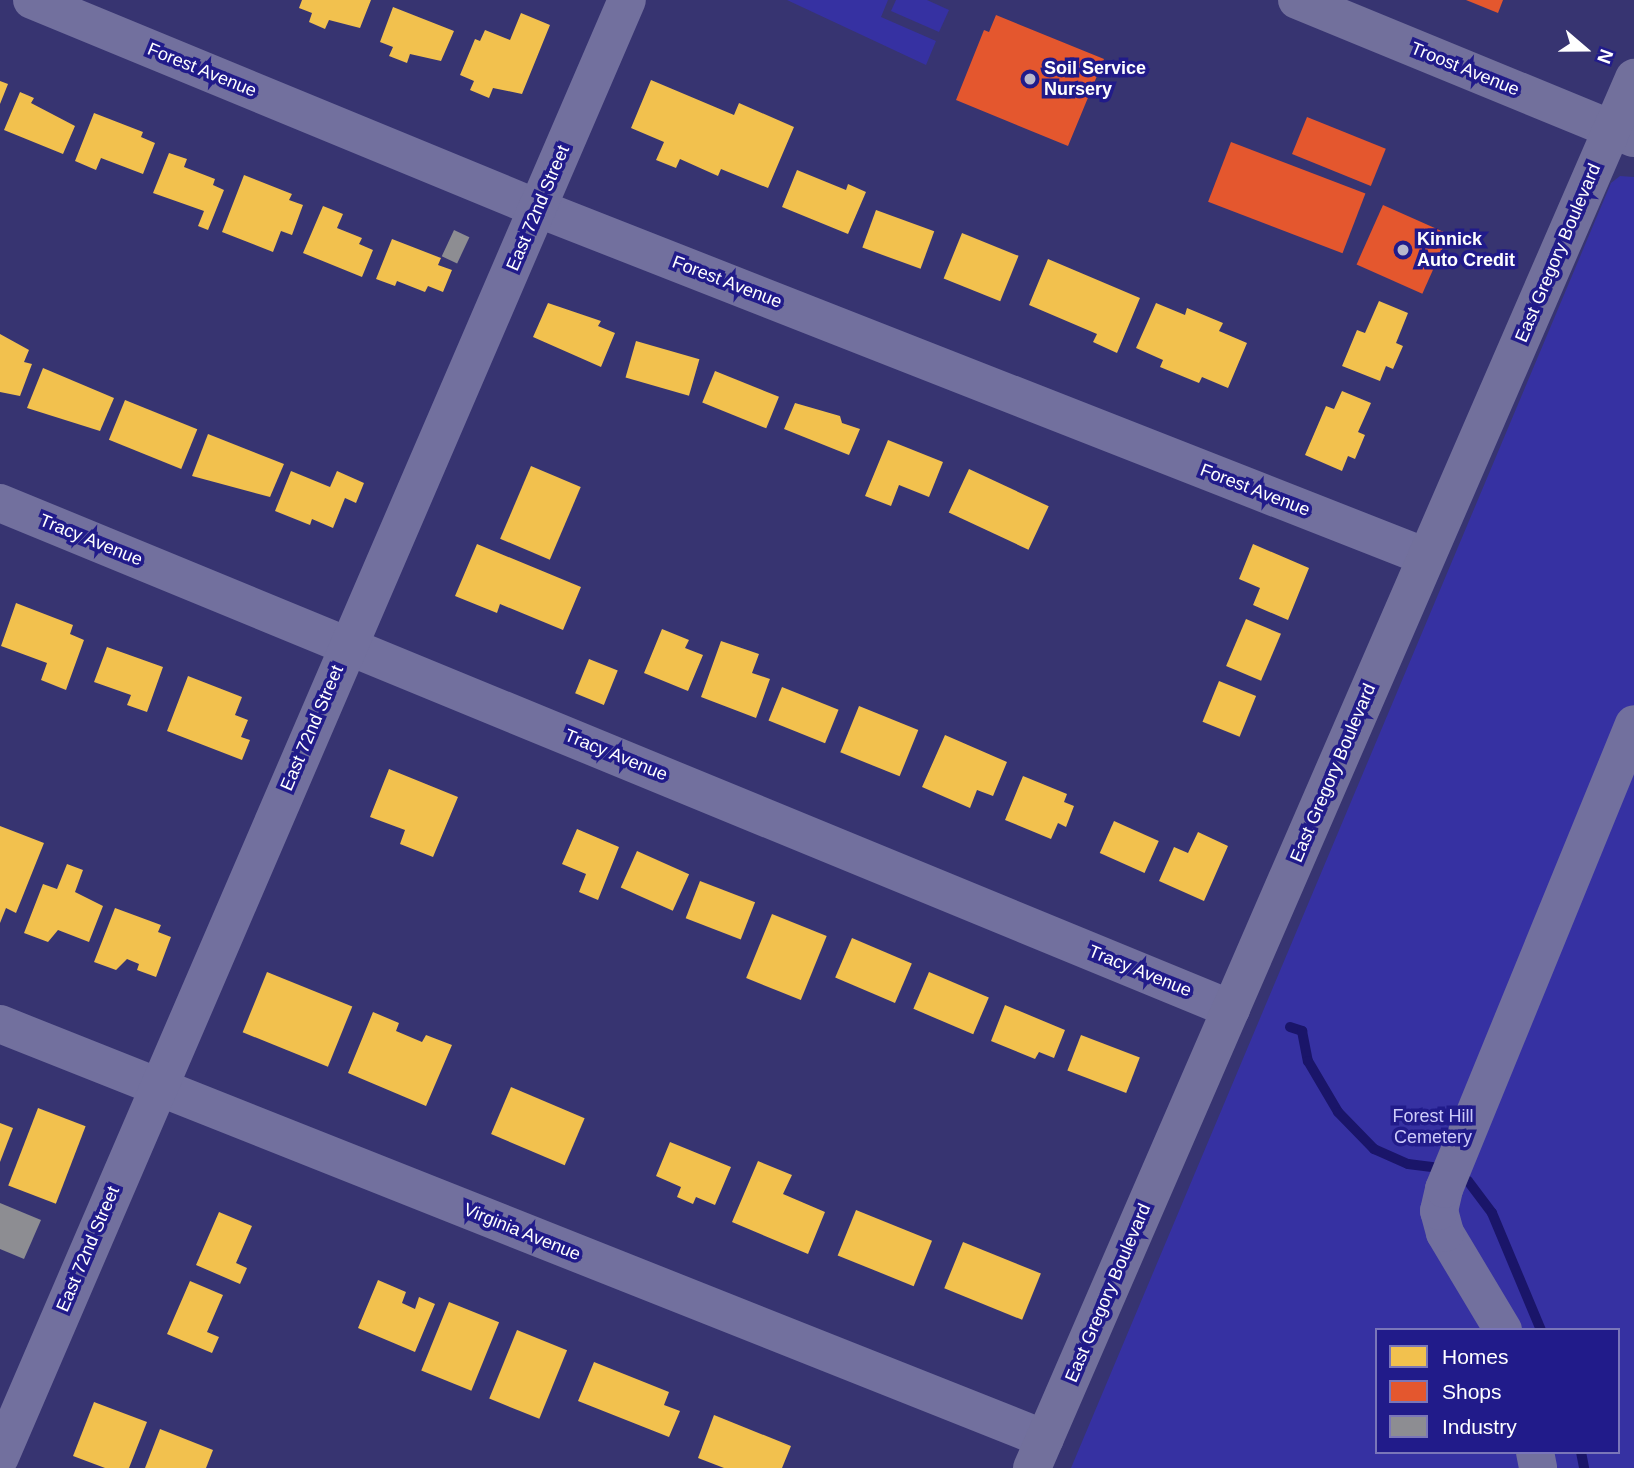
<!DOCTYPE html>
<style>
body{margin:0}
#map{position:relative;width:1634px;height:1468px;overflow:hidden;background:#373471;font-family:Arial,sans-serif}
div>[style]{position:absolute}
.green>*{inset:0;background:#3631a2}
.homes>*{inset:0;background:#f2c14e;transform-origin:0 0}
.shops>*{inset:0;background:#e4572e;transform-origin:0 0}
.industry>*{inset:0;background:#8d8d92;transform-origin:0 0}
.stream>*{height:10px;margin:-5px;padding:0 5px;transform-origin:5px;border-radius:5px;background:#1a1569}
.minor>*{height:38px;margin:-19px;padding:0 19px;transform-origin:19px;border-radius:19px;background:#72709e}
.major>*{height:38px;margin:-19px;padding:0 19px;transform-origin:19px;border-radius:19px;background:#72709c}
.dots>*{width:19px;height:19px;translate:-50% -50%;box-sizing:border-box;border:4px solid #211b8a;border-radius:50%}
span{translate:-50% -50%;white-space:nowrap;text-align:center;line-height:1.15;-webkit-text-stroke:7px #211b8a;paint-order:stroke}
.poi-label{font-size:18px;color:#fff;font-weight:700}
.left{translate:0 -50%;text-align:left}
.street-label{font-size:18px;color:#fff}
.park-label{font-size:18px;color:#cdcbf9}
.legend{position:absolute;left:1375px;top:1328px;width:245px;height:126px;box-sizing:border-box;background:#211b8a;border:2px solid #7a76b9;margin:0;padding:9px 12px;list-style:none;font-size:21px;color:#fff}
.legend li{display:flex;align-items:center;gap:14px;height:35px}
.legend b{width:35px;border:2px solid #7a76b9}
.north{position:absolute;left:1550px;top:14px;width:70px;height:70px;-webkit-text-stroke:5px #211b8a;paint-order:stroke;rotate:110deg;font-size:19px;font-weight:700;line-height:28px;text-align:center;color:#fff}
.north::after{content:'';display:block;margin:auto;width:24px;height:32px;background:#fff;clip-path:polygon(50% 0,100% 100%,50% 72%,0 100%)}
</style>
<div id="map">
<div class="green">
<i style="clip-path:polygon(787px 0,888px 0,881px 17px,936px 41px,926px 65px)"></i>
<i style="clip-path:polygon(896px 0,927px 0,949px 10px,939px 32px,891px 11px)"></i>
<i style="clip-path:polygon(evenodd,1620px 176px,1634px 177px,1634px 1468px,1071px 1468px,1611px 183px,1620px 176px,1377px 1330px,1618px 1330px,1618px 1452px,1377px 1452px,1377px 1330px)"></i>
</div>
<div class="homes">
<i style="clip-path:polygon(302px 0,371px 0,360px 28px,329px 20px,325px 29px,309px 22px,312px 13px,299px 8px)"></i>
<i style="clip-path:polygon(393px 7px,454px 31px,441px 61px,410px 54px,407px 63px,389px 56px,393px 47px,380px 42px)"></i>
<i style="clip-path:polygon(521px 13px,550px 25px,522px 94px,493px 88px,489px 98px,470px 90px,474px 81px,460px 75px,475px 39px,480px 41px,485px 30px,510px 40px)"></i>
<i style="clip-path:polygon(651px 80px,734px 115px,739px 103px,794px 127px,768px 188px,721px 169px,718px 176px,680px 159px,676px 168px,656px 160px,664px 142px,631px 128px)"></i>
<i style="clip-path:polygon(0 81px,8px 84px,0 104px)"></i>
<i style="clip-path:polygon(20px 92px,34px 98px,31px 103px,75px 126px,63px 154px,4px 130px)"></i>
<i style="clip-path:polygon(94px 113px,143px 132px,141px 137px,155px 143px,143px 174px,101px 158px,96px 170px,75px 161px)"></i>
<i style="clip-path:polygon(169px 153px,187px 159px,184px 167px,215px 179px,213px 185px,224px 190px,208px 230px,198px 226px,204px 211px,153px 193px)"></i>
<i style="clip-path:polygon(797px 170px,846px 190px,848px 184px,866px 192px,848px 234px,782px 207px)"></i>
<i style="clip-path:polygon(244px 175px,292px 194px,289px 200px,303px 205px,292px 235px,281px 231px,273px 252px,222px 232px)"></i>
<i style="clip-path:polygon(323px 206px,343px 214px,337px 228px,362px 238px,359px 244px,373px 250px,362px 277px,303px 253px)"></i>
<i style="left:876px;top:210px;width:62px;height:40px;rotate:20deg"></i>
<i style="left:962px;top:233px;width:61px;height:49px;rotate:22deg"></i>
<i style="clip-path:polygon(392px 239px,441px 258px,438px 265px,452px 270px,443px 292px,428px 286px,425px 292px,397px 281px,395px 286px,376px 279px)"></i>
<i style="clip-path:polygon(1048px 259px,1140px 298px,1117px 353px,1093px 342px,1097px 334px,1029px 305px)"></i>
<i style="clip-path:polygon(1379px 301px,1408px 313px,1396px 343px,1403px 346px,1393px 369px,1386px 366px,1380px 381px,1342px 366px,1357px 330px,1365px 333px)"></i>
<i style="clip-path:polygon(548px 303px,601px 321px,598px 326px,615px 333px,601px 367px,533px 337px)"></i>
<i style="clip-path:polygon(1156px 303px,1185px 315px,1187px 308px,1223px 323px,1219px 331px,1247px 343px,1228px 388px,1202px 377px,1199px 383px,1160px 367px,1163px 360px,1136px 348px)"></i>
<i style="clip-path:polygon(0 334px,29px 350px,24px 362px,32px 364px,20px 396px,0 392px)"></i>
<i style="left:636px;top:341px;width:66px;height:38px;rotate:16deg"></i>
<i style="clip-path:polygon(43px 368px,114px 398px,100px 431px,27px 408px)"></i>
<i style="left:715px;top:371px;width:69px;height:34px;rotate:22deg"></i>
<i style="clip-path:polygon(1342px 391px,1371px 403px,1358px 432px,1365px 435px,1355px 459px,1348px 456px,1342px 471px,1305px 455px,1326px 406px,1334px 409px)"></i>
<i style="left:125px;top:400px;width:78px;height:43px;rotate:22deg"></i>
<i style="clip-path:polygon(795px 403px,840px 416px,842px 423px,860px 429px,849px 455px,784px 429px)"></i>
<i style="clip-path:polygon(208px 434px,284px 464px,270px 497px,192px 476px)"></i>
<i style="clip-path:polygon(888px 440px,943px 462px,929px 497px,899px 485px,891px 506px,865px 496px)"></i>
<i style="left:531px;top:466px;width:54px;height:79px;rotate:23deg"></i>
<i style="left:969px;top:469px;width:88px;height:48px;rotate:25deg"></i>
<i style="clip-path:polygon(291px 471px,330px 487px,337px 471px,364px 483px,356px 503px,345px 498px,333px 528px,312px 519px,310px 525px,275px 511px)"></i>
<i style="clip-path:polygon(477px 544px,581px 587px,563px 630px,500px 604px,497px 613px,455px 596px)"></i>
<i style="clip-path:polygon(1253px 544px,1309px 568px,1288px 620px,1253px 605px,1260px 588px,1239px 579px)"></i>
<i style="clip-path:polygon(16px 603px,73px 625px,70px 634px,84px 640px,66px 690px,41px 680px,47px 663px,1px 646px)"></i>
<i style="left:1246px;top:619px;width:38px;height:51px;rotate:23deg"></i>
<i style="clip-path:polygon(662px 629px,689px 640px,685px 648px,703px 655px,688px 691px,644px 673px)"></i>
<i style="clip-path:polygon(721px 641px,759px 654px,752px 673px,770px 679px,756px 718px,701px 697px)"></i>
<i style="clip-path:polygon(107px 647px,163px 667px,147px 712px,127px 705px,131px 695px,94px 682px)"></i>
<i style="left:589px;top:659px;width:31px;height:37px;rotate:22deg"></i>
<i style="clip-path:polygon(188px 676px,242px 697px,235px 715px,248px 720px,241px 737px,250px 740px,242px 760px,167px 731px)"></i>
<i style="left:1219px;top:681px;width:40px;height:44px;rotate:22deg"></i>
<i style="left:782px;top:687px;width:61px;height:36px;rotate:22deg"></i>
<i style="left:859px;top:706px;width:64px;height:50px;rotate:22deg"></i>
<i style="clip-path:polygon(945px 735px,1007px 762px,993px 796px,977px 790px,970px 808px,922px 787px)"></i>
<i style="clip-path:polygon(389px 769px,458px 797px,433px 857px,400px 844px,405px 830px,370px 817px)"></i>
<i style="clip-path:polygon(1023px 776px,1067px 794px,1064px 802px,1074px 806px,1066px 827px,1058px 823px,1051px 839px,1005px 820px)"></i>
<i style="left:1114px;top:821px;width:49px;height:35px;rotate:24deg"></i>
<i style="clip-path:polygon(0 826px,44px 843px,16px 913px,6px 908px,0 923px)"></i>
<i style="clip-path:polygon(577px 829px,619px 847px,598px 900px,579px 892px,586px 874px,562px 864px)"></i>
<i style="clip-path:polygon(1198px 832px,1228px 846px,1204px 901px,1159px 881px,1174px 847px,1188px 853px)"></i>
<i style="left:637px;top:851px;width:57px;height:40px;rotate:24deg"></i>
<i style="clip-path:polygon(67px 864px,83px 870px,75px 892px,103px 906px,89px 942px,58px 930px,48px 942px,24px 933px,43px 884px,57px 889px)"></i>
<i style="left:700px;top:881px;width:59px;height:40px;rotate:21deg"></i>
<i style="clip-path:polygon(115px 908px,161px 925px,158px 932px,171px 937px,156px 977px,137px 970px,139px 964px,127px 959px,116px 970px,94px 962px)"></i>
<i style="left:772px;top:914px;width:59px;height:69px;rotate:22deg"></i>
<i style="left:852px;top:938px;width:65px;height:43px;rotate:23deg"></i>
<i style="left:267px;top:972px;width:92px;height:65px;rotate:22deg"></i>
<i style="left:929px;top:972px;width:65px;height:40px;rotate:23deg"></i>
<i style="clip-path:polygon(1005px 1005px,1065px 1030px,1054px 1058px,1039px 1052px,1035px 1059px,991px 1041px)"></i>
<i style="clip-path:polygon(373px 1012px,399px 1023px,396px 1031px,422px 1042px,426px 1035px,452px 1045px,426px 1106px,348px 1073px)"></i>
<i style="left:1081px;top:1035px;width:63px;height:38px;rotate:21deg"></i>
<i style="left:511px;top:1087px;width:80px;height:51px;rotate:23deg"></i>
<i style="left:38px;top:1108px;width:51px;height:83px;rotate:21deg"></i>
<i style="clip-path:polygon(0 1123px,13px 1128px,0 1162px)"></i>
<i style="clip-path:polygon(670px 1142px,731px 1167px,715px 1205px,696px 1197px,693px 1204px,677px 1197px,681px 1187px,656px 1176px)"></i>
<i style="clip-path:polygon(758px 1161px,792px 1175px,783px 1194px,825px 1212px,808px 1254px,732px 1222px)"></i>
<i style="left:856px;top:1210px;width:82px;height:49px;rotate:22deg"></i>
<i style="clip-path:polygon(219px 1212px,252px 1226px,236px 1263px,247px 1268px,240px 1284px,196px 1265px)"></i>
<i style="left:963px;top:1242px;width:84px;height:50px;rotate:22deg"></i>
<i style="clip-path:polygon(378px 1280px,406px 1292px,402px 1303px,415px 1309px,419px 1297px,435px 1304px,415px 1352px,358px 1328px)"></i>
<i style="clip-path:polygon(190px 1281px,223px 1295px,207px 1332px,219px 1337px,212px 1353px,167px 1334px)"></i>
<i style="left:449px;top:1302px;width:54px;height:74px;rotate:22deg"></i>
<i style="left:517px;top:1330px;width:54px;height:74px;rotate:22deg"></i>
<i style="clip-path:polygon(594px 1362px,669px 1392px,664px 1405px,680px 1411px,669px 1437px,578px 1401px)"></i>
<i style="clip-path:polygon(94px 1402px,147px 1422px,129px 1468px,105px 1468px,73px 1456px)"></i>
<i style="clip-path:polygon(714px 1415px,791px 1446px,782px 1468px,724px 1468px,698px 1458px)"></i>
<i style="clip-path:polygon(160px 1429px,213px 1450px,206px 1468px,145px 1468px)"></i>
</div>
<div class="shops">
<i style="clip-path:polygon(1466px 0,1503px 0,1498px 13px)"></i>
<i style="clip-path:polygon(996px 15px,1104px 59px,1068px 146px,956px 100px,984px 30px,989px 32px)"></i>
<i style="left:1307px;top:117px;width:85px;height:40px;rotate:22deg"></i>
<i style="left:1231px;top:142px;width:144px;height:64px;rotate:21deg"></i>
<i style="left:1383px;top:205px;width:72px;height:65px;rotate:24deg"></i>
</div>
<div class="industry">
<i style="left:454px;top:230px;width:17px;height:29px;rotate:25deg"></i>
<i style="clip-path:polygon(0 1203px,41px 1220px,24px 1259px,0 1249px)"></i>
</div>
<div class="stream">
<i style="left:1290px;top:1027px;width:13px;rotate:18deg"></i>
<i style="left:1302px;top:1031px;width:31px;rotate:79deg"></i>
<i style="left:1308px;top:1061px;width:59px;rotate:59.5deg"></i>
<i style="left:1338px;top:1112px;width:52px;rotate:45.8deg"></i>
<i style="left:1374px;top:1149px;width:37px;rotate:24deg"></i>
<i style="left:1408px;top:1164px;width:26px;rotate:7deg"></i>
<i style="left:1458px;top:1176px;width:11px;rotate:27deg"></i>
<i style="left:1468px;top:1181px;width:40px;rotate:53deg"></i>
<i style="left:1492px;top:1213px;width:127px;rotate:67.3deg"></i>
<i style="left:1581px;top:1452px;width:16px;rotate:79deg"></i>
</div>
<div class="minor">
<i style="left:32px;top:0;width:546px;rotate:22.39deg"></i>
<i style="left:537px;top:208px;width:955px;rotate:21.43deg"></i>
<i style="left:0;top:503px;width:1331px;rotate:22.35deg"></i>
<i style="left:0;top:1024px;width:1124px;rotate:21.66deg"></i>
<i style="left:1503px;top:1330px;width:113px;rotate:-120.9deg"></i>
<i style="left:1445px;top:1233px;width:23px;rotate:-105deg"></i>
<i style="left:1439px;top:1211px;width:23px;rotate:-77deg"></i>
<i style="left:1444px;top:1189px;width:502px;rotate:-67.77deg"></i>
<i style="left:1535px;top:1452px;width:16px;rotate:79deg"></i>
<i style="left:0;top:1457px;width:1586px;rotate:-66.72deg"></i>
</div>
<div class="major">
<i style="left:1297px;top:0;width:364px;rotate:22.3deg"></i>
<i style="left:1032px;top:1468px;width:1515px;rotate:-66.58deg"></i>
</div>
<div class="dots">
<i style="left:1030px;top:79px;background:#b9b8cd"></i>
<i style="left:1403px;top:250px;background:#b9b8cd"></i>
</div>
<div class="poi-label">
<span class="left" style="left:1044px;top:79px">Soil Service<br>Nursery</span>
<span class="left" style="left:1417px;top:250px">Kinnick<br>Auto Credit</span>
</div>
<div class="street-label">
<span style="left:1465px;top:69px;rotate:22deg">Troost Avenue</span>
<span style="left:202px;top:70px;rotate:22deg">Forest Avenue</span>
<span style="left:538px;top:208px;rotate:-67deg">East 72nd Street</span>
<span style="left:1558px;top:253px;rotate:-67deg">East Gregory Boulevard</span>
<span style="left:727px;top:282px;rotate:21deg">Forest Avenue</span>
<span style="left:1255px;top:490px;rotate:21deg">Forest Avenue</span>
<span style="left:91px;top:540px;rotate:22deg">Tracy Avenue</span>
<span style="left:312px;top:728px;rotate:-67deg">East 72nd Street</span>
<span style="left:616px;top:755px;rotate:22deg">Tracy Avenue</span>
<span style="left:1333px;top:773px;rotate:-67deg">East Gregory Boulevard</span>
<span style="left:1140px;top:971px;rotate:22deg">Tracy Avenue</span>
<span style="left:522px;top:1232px;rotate:22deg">Virginia Avenue</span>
<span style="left:88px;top:1249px;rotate:-67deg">East 72nd Street</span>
<span style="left:1108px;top:1293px;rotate:-67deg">East Gregory Boulevard</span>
</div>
<div class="park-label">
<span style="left:1433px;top:1127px">Forest Hill<br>Cemetery</span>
</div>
<ul class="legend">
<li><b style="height:19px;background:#f2c14e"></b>Homes</li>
<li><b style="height:19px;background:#e4572e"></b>Shops</li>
<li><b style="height:19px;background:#8d8d92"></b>Industry</li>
</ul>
<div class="north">N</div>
</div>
